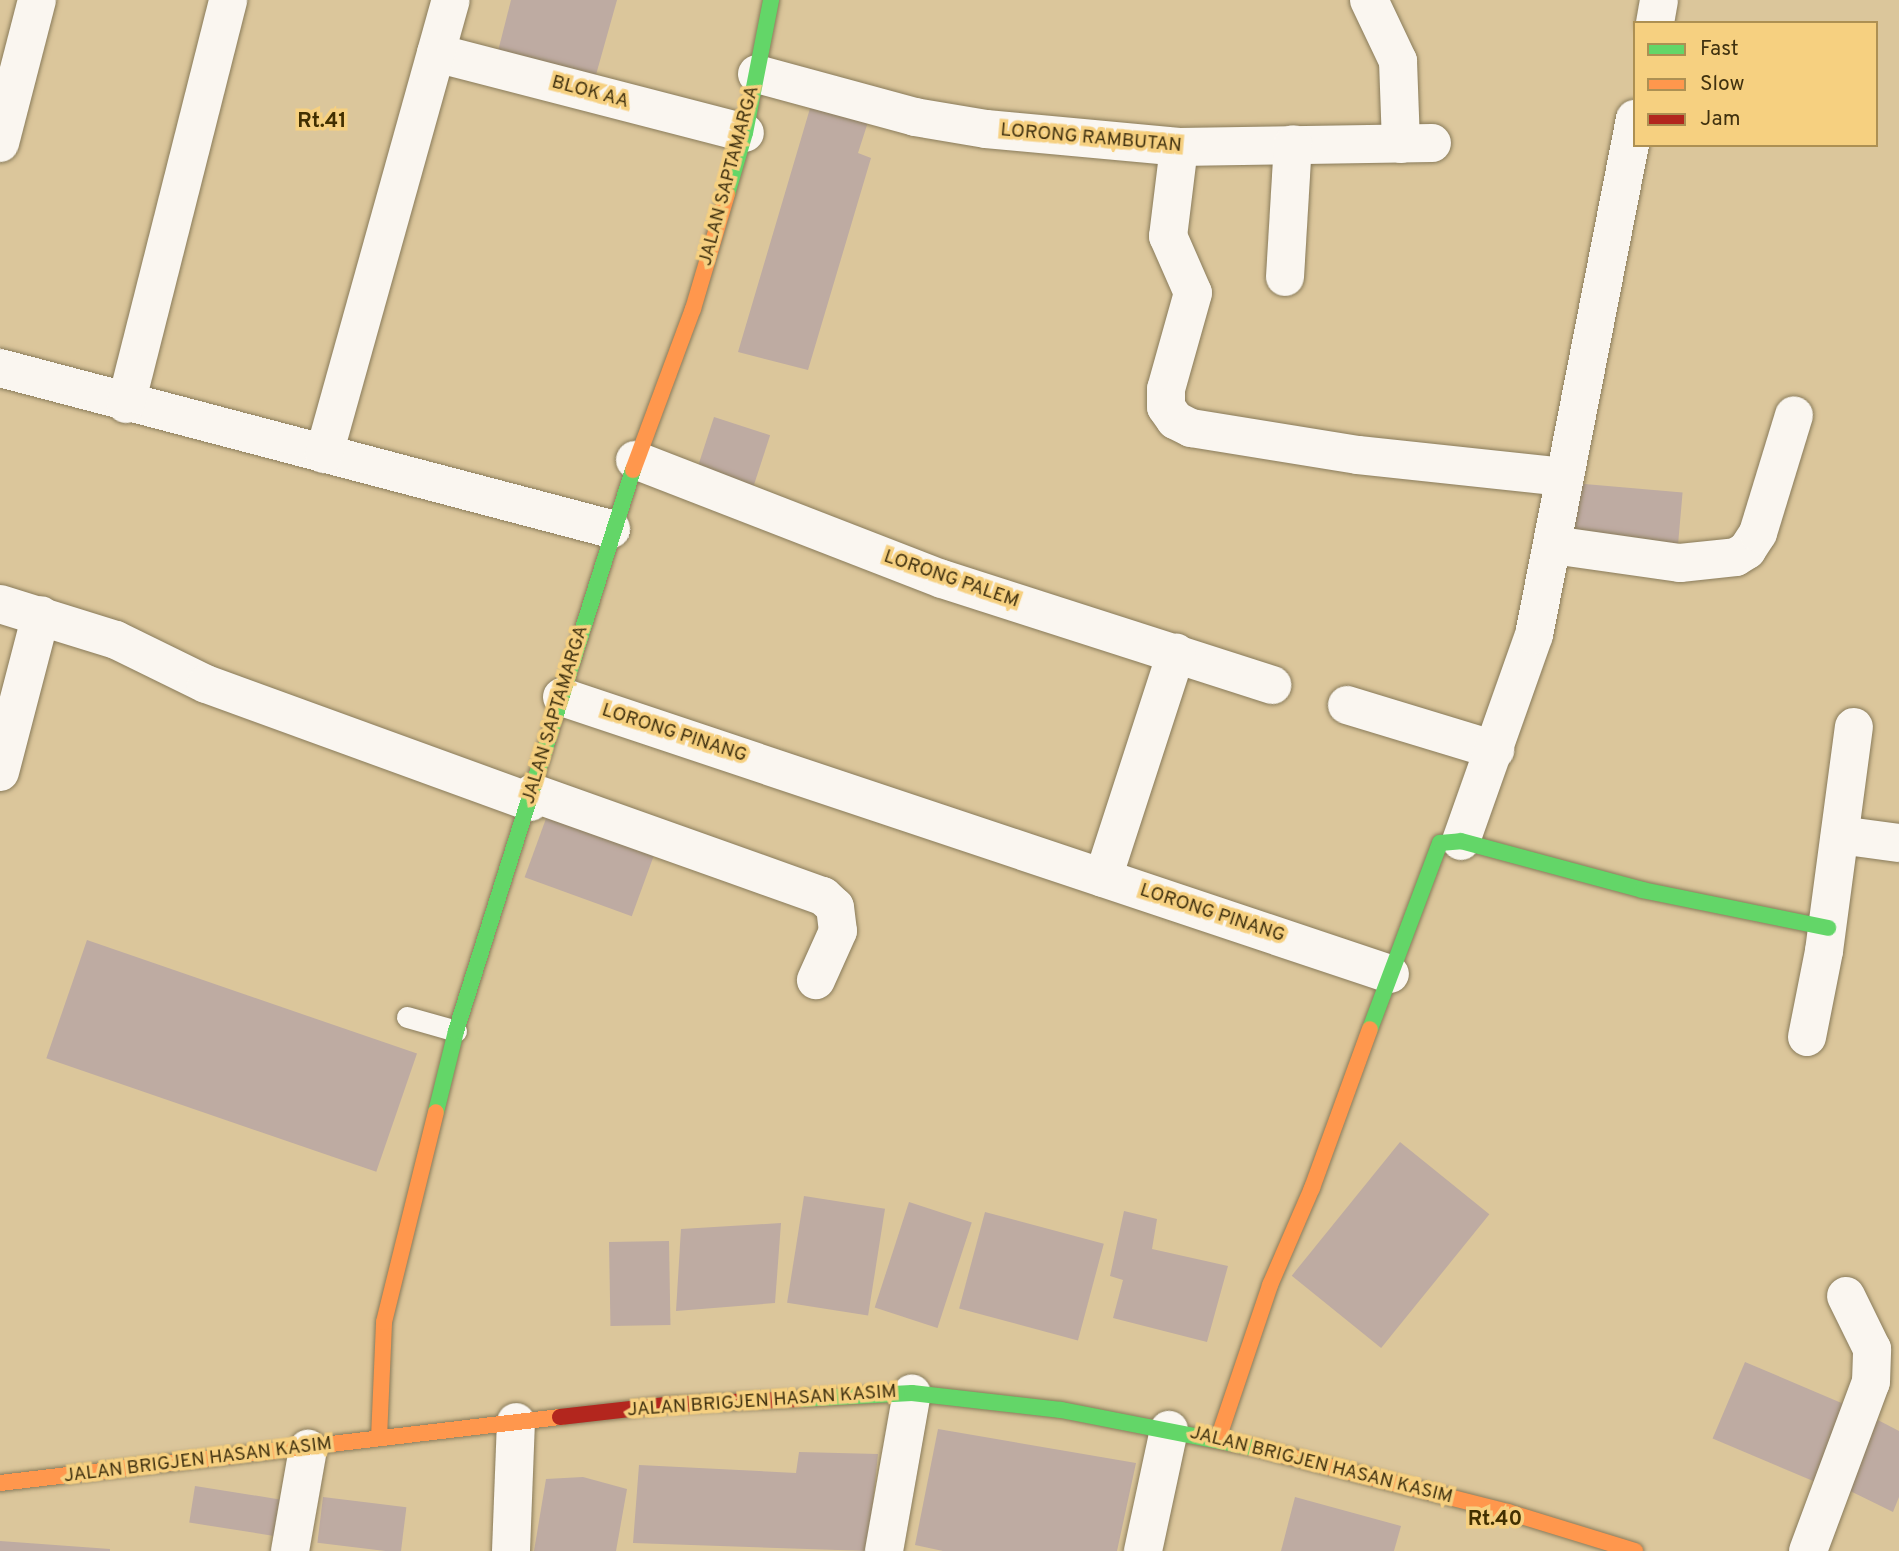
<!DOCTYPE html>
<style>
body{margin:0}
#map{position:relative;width:1899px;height:1551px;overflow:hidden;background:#dbc69b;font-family:Overpass,sans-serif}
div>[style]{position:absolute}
.building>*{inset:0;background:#beaba2;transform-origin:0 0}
.roads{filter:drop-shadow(0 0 2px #897b5a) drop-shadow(0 0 2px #897b5a)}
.lane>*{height:21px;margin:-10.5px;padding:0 10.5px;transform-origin:10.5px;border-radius:10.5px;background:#faf6f0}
.street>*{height:38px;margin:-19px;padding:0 19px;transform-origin:19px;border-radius:19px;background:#faf6f0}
.fast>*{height:16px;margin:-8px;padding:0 8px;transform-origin:8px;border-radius:8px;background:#63d668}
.slow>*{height:16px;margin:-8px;padding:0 8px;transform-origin:8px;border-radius:8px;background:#ff974d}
.jam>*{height:16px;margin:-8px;padding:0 8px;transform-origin:8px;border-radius:8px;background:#b3261e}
span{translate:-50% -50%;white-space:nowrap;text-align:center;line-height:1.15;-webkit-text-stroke:7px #f6d080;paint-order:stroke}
.street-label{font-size:19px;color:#40310f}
.neighbourhood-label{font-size:21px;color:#423001;font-weight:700}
.legend{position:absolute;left:1633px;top:21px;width:245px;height:126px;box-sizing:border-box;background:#f6d080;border:2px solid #ad9053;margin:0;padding:9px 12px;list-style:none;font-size:21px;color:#40310f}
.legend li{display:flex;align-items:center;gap:14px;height:35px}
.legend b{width:35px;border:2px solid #ad9053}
</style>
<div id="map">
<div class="building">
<i style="clip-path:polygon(511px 0,617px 0,592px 89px,495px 63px)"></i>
<i style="clip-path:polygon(811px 105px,868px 122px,858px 153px,871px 158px,808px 370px,738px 352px)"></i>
<i style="left:714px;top:417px;width:59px;height:60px;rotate:18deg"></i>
<i style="left:1573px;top:483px;width:110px;height:51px;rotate:5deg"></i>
<i style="left:552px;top:802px;width:114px;height:80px;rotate:20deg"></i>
<i style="left:87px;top:940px;width:349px;height:125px;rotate:19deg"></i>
<i style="left:1400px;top:1142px;width:115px;height:172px;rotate:39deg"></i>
<i style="left:804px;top:1196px;width:82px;height:108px;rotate:9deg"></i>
<i style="left:909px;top:1202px;width:66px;height:111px;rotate:18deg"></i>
<i style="clip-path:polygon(1124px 1211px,1157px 1219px,1152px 1249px,1228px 1266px,1207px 1342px,1113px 1318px,1123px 1280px,1110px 1276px)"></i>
<i style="left:985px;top:1212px;width:123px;height:100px;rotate:15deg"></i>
<i style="clip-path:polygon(781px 1223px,775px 1303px,676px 1311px,681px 1229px)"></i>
<i style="left:669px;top:1241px;width:84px;height:60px;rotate:89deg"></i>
<i style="left:1745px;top:1362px;width:124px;height:83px;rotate:23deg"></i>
<i style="clip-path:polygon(1874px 1418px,1899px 1431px,1899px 1497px,1893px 1512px,1842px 1487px)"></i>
<i style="clip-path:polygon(938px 1429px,1136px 1463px,1117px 1551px,943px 1551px,915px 1545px)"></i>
<i style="clip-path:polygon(799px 1452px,878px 1454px,868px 1551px,633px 1543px,639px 1465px,796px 1473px)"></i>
<i style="clip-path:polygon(583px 1477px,627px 1489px,616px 1551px,534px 1551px,546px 1479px)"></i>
<i style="left:195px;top:1486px;width:92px;height:37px;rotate:9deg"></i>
<i style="left:323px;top:1497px;width:84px;height:46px;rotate:7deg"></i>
<i style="clip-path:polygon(1295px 1497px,1401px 1526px,1394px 1551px,1281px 1551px)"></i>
<i style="clip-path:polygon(0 1541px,110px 1549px,110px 1551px,0 1551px)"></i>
</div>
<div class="roads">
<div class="lane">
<i style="left:407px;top:1017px;width:51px;rotate:15.9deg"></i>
</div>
<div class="street">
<i style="left:1369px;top:0;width:68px;rotate:64.6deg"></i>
<i style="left:1398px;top:61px;width:83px;rotate:87.9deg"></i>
<i style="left:1655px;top:23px;width:23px;rotate:-80deg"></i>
<i style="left:436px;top:53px;width:319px;rotate:14.5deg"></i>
<i style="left:757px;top:74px;width:164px;rotate:15.2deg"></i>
<i style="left:915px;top:117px;width:72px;rotate:9.6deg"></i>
<i style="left:986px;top:129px;width:194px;rotate:5.3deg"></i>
<i style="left:1179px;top:147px;width:253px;rotate:-0.9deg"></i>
<i style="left:0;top:143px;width:148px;rotate:-75.5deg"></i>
<i style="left:1179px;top:147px;width:90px;rotate:97deg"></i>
<i style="left:1168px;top:236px;width:62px;rotate:66.3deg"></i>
<i style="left:1193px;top:293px;width:100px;rotate:105.7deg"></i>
<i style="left:1166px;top:389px;width:18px;rotate:90deg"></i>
<i style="left:1166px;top:407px;width:16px;rotate:55deg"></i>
<i style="left:1175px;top:420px;width:18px;rotate:27deg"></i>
<i style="left:1191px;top:428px;width:169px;rotate:9.2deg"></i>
<i style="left:1358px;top:455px;width:207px;rotate:6.1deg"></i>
<i style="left:1285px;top:277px;width:133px;rotate:-86.6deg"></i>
<i style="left:0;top:368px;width:632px;rotate:14.76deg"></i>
<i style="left:126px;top:404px;width:417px;rotate:-75.8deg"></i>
<i style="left:324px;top:454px;width:471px;rotate:-74.4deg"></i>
<i style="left:635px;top:460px;width:329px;rotate:21.2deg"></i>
<i style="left:942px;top:579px;width:347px;rotate:17.8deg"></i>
<i style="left:1553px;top:545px;width:128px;rotate:8.1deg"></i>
<i style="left:1680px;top:563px;width:56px;rotate:-6.1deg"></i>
<i style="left:1736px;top:557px;width:13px;rotate:-32deg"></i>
<i style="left:1747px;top:550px;width:20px;rotate:-57deg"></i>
<i style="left:1758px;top:533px;width:123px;rotate:-73deg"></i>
<i style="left:0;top:604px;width:121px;rotate:17.2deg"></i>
<i style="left:116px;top:640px;width:100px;rotate:26.1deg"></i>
<i style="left:206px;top:684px;width:345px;rotate:20deg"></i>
<i style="left:562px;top:697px;width:873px;rotate:18.5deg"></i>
<i style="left:1347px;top:705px;width:155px;rotate:16.9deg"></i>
<i style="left:0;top:772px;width:162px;rotate:-75.4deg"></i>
<i style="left:533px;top:793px;width:308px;rotate:19.6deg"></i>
<i style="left:823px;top:896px;width:16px;rotate:43deg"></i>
<i style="left:835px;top:907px;width:24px;rotate:83deg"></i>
<i style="left:838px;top:931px;width:54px;rotate:114.2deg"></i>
<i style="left:1840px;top:835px;width:60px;rotate:7.7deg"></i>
<i style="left:1461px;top:841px;width:219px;rotate:-70.5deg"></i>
<i style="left:1534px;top:635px;width:526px;rotate:-78.93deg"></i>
<i style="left:1103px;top:878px;width:237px;rotate:-72deg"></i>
<i style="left:1807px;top:1037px;width:88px;rotate:-78.8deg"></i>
<i style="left:1824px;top:951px;width:226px;rotate:-82.4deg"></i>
<i style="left:290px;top:1551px;width:104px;rotate:-80deg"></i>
<i style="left:511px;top:1551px;width:129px;rotate:-87.8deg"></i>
<i style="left:884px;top:1551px;width:160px;rotate:-80deg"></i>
<i style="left:1143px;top:1551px;width:124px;rotate:-77.9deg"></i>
<i style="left:1808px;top:1551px;width:180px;rotate:-69.6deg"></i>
<i style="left:1871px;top:1382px;width:33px;rotate:-88deg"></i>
<i style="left:1872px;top:1349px;width:59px;rotate:-116.1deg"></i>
</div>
<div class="fast">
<i style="left:727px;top:194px;width:64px;rotate:-73.6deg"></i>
<i style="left:745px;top:133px;width:136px;rotate:-78.9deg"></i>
<i style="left:1370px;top:1029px;width:199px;rotate:-69.4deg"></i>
<i style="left:1440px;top:843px;width:21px;rotate:-5deg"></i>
<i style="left:1461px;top:841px;width:188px;rotate:15.1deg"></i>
<i style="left:1642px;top:890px;width:190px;rotate:11.5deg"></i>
<i style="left:436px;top:1112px;width:83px;rotate:-76.1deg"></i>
<i style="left:456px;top:1031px;width:588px;rotate:-72.49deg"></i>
<i style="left:798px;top:1399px;width:114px;rotate:-3deg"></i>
<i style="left:912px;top:1393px;width:150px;rotate:6.5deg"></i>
<i style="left:1061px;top:1410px;width:202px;rotate:11.1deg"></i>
</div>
<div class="slow">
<i style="left:633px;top:470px;width:172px;rotate:-69.6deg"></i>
<i style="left:693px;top:309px;width:120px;rotate:-73.5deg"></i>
<i style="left:379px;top:1438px;width:116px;rotate:-87.5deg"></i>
<i style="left:384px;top:1322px;width:216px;rotate:-76.1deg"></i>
<i style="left:1218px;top:1439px;width:163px;rotate:-71.3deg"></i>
<i style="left:1270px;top:1285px;width:106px;rotate:-66.6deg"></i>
<i style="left:1312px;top:1188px;width:169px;rotate:-70deg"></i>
<i style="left:1259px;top:1449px;width:257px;rotate:14.2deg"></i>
<i style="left:1508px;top:1512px;width:133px;rotate:17.1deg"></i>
<i style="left:0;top:1483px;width:564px;rotate:-6.72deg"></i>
</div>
<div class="jam">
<i style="left:560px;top:1417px;width:107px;rotate:-6.5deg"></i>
<i style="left:666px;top:1405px;width:132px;rotate:-2.6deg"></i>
</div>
</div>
<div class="street-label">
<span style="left:590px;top:93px;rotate:15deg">BLOK AA</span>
<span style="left:1091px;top:139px;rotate:5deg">LORONG RAMBUTAN</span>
<span style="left:730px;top:176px;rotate:-75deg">JALAN SAPTAMARGA</span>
<span style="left:951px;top:580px;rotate:19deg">LORONG PALEM</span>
<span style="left:556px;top:715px;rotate:-73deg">JALAN SAPTAMARGA</span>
<span style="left:674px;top:734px;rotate:18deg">LORONG PINANG</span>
<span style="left:1212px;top:914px;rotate:18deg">LORONG PINANG</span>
<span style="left:762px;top:1402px;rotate:-4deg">JALAN BRIGJEN HASAN KASIM</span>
<span style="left:198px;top:1461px;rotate:-7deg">JALAN BRIGJEN HASAN KASIM</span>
<span style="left:1321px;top:1466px;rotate:14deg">JALAN BRIGJEN HASAN KASIM</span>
</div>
<div class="neighbourhood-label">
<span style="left:322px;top:122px">Rt.41</span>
<span style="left:1495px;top:1520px">Rt.40</span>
</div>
<ul class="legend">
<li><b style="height:9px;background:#63d668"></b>Fast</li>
<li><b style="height:9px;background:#ff974d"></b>Slow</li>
<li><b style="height:9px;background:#b3261e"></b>Jam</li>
</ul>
</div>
